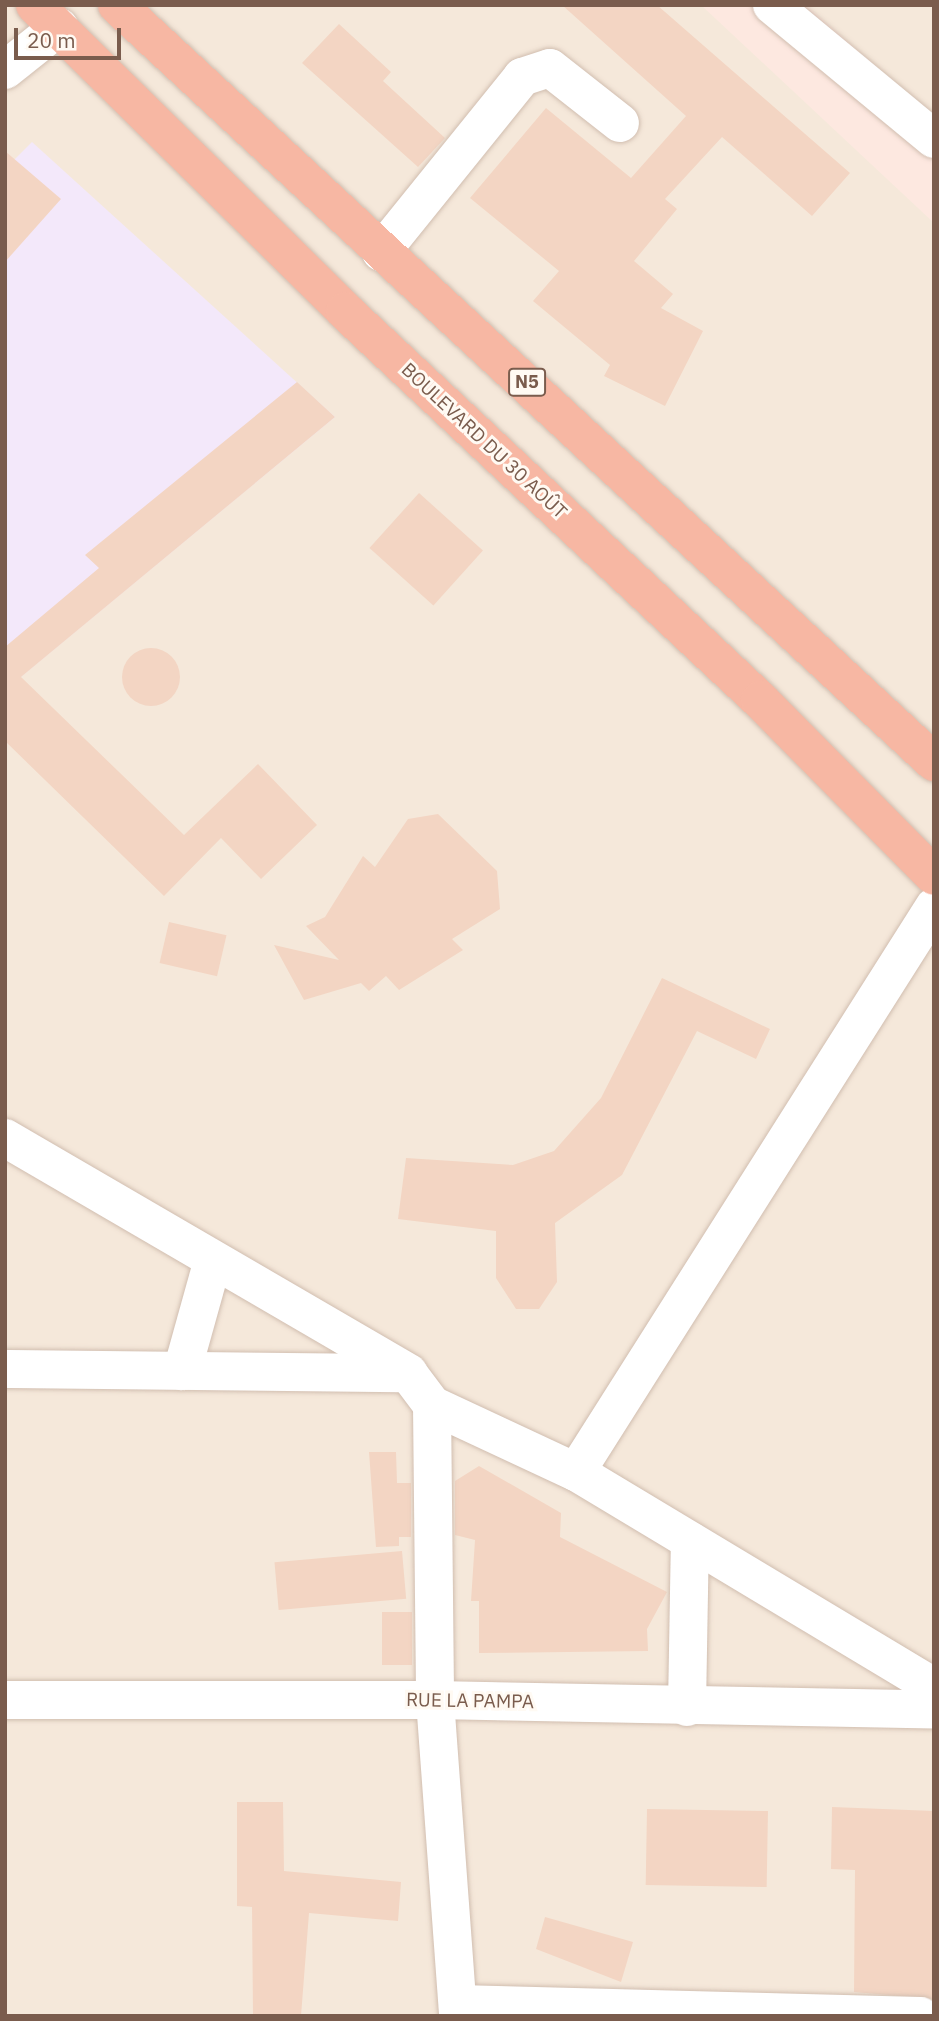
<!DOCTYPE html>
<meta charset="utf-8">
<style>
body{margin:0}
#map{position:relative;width:939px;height:2021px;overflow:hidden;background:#fdf6ec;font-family:"IBM Plex Sans",sans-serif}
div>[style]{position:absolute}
.residential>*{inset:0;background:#f5e8da;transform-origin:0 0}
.commercial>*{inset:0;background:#fde8e0}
.education>*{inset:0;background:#f3e8fa}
.building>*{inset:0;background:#f3d5c3;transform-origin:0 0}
.round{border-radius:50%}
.roads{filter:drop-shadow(0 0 2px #d1beb0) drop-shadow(0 0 2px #d1beb0)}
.minor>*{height:38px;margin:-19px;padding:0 19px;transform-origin:19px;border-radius:19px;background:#fff}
.highway>*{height:38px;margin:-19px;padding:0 19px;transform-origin:19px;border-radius:19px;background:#f7b7a3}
span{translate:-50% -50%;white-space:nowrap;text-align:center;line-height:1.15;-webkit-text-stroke:6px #fffaf3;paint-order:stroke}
.shield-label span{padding:2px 5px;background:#fffaf3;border:2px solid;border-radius:5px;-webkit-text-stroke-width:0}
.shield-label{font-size:18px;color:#7a5c4d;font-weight:700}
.street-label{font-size:19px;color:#7a5c4d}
.frame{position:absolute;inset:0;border:7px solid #7a5c4d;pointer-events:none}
.scale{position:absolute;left:14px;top:28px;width:107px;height:32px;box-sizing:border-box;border:4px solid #7a5c4d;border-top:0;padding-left:9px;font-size:21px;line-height:24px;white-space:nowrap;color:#7a5c4d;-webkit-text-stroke:5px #fffaf3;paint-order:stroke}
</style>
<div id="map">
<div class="residential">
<i style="left:5px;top:5px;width:929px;height:2011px"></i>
</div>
<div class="commercial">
<i style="clip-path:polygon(701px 5px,806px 5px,934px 117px,934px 223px)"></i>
</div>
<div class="education">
<i style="clip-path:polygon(32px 142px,335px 417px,5px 690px,5px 169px)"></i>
</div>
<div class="building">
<i style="clip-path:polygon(562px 5px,657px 5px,850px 173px,812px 216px,722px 137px,665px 199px,677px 209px,634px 261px,673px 294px,661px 308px,703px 331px,665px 406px,604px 376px,610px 365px,533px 301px,559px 271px,470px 198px,546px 108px,631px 178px,686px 116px)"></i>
<i style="clip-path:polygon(339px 24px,391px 72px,383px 81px,445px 138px,418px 167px,302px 63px)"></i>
<i style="clip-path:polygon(5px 151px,61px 199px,5px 262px)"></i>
<i style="clip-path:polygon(297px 382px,335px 417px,21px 677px,184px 835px,258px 764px,317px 825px,261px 879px,221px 838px,164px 896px,5px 741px,5px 647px,99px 568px,85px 555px)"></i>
<i style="left:419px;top:493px;width:86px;height:74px;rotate:42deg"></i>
<i class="round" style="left:122px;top:648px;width:58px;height:58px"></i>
<i style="clip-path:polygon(438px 814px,497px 871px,500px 909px,452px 939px,463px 950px,399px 990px,386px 976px,369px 991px,361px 983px,304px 1000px,274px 945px,339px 960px,306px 926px,325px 917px,363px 856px,375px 867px,408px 819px)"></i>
<i style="left:169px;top:922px;width:59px;height:42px;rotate:13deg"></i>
<i style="clip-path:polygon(662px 978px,770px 1029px,756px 1059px,697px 1031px,622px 1175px,555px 1223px,557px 1282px,539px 1309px,516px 1309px,496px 1278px,496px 1231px,398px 1219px,406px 1158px,513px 1165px,554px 1151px,601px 1098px)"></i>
<i style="clip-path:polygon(369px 1452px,396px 1452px,397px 1483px,411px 1483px,411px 1537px,399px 1537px,399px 1546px,376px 1547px)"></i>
<i style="clip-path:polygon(479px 1466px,561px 1513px,560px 1537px,667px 1592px,647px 1629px,648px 1651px,479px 1653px,479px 1601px,471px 1601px,475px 1540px,455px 1535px,455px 1481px)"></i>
<i style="left:402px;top:1551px;width:48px;height:128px;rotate:85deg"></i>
<i style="left:382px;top:1612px;width:30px;height:53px"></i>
<i style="clip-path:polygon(237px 1802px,283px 1802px,284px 1871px,401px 1882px,398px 1921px,309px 1913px,301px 2016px,253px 2016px,252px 1907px,237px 1906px)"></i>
<i style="clip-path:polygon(832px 1807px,934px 1811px,934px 1999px,854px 1992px,855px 1870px,831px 1869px)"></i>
<i style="left:647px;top:1809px;width:121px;height:76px;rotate:1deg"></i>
<i style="clip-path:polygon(545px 1917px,633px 1942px,621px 1982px,536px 1949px)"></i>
</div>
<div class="roads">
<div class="minor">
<i style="left:772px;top:5px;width:210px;rotate:39.6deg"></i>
<i style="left:5px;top:70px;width:69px;rotate:-38.5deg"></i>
<i style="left:381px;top:252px;width:225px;rotate:-51.1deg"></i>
<i style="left:522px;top:77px;width:29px;rotate:-18deg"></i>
<i style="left:550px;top:68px;width:89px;rotate:38.2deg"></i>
<i style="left:5px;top:1138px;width:467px;rotate:30.2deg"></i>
<i style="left:408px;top:1373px;width:40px;rotate:53deg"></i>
<i style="left:432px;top:1405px;width:159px;rotate:25deg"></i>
<i style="left:576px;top:1472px;width:418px;rotate:31deg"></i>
<i style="left:5px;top:1369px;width:401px;rotate:0.6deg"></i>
<i style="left:182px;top:1371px;width:115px;rotate:-74.4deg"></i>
<i style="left:432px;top:1405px;width:295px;rotate:89.4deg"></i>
<i style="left:435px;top:1700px;width:317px;rotate:85.8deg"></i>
<i style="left:576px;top:1472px;width:669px;rotate:-57.64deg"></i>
<i style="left:5px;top:1700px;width:430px"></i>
<i style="left:435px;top:1700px;width:499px;rotate:1.1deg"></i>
<i style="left:687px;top:1707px;width:166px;rotate:-89deg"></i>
<i style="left:458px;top:2004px;width:463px;rotate:1.5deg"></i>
</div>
<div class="highway">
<i style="left:35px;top:5px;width:436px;rotate:44.6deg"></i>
<i style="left:345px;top:311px;width:569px;rotate:43.15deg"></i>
<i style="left:760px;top:700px;width:247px;rotate:45.3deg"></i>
<i style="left:117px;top:5px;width:1114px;rotate:42.82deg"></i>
</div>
</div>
<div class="shield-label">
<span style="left:527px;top:382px">N5</span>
</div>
<div class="street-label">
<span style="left:484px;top:441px;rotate:43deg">BOULEVARD DU 30 AOÛT</span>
<span style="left:470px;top:1701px;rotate:1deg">RUE LA PAMPA</span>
</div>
<div class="frame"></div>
<div class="scale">20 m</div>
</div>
